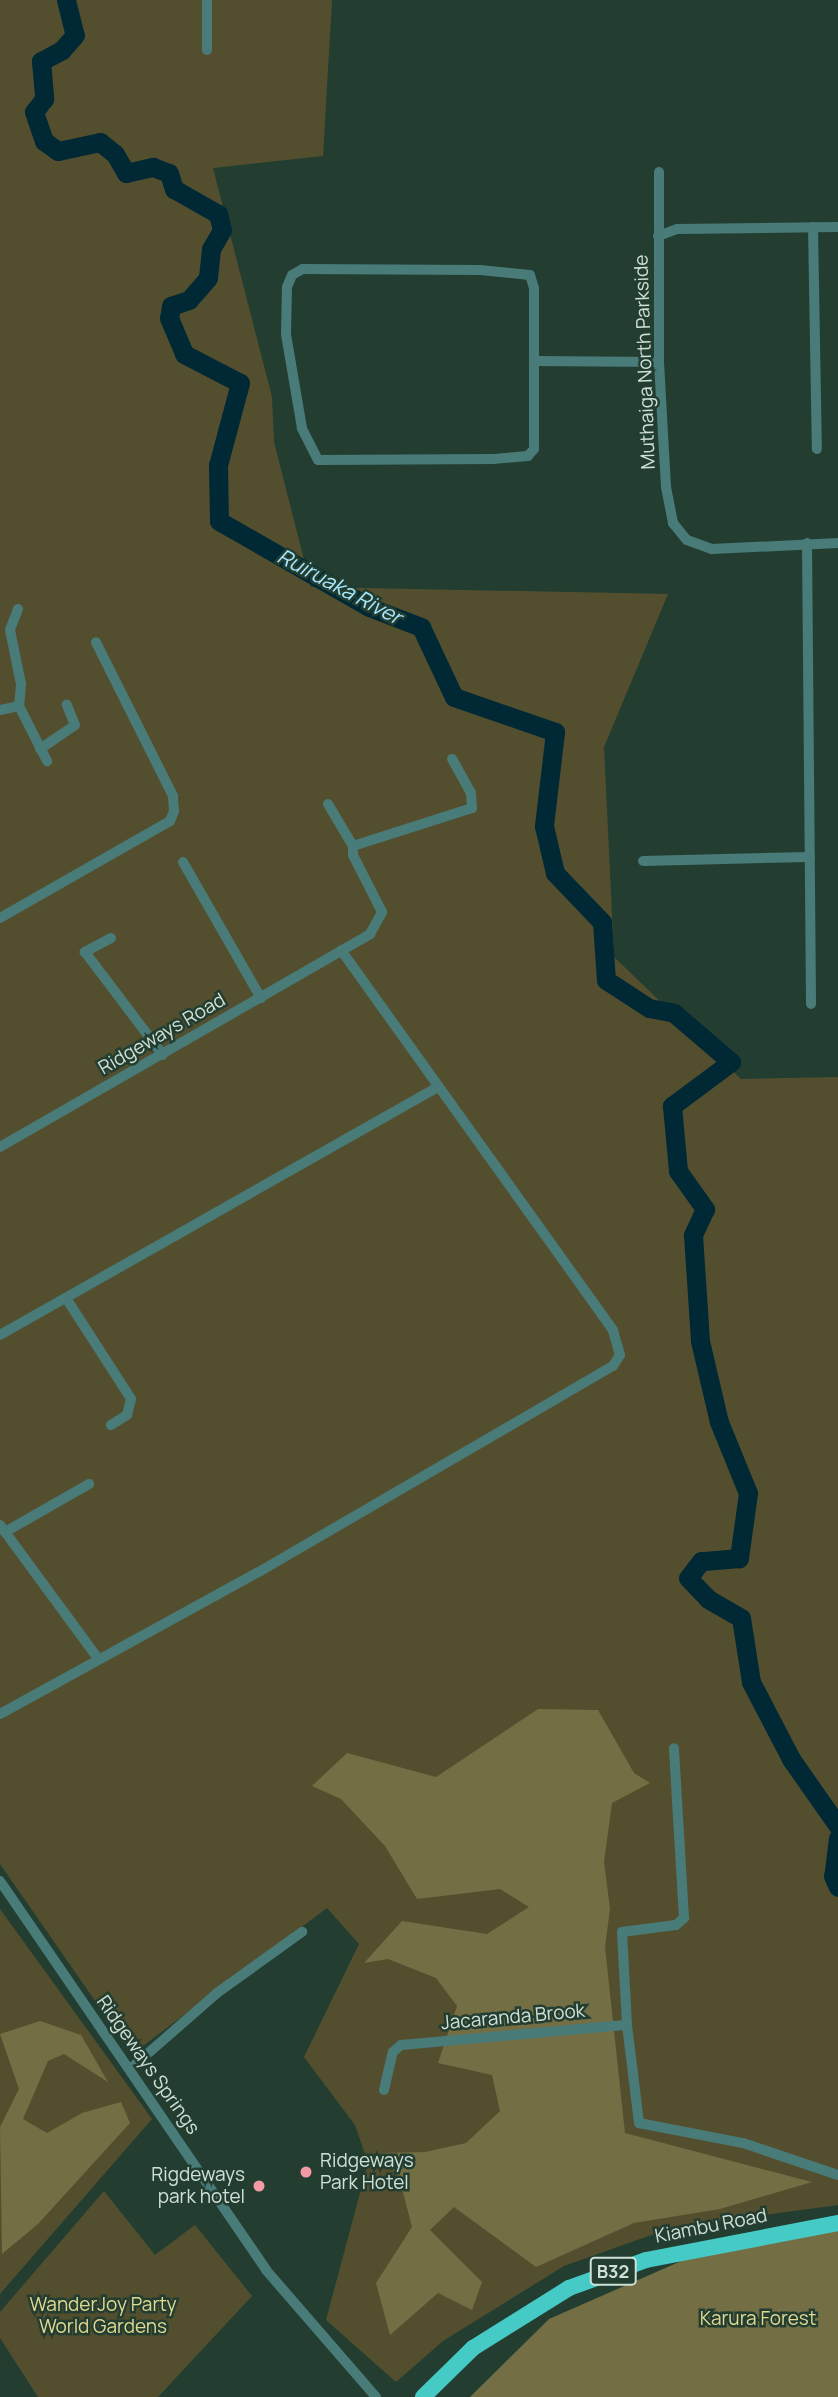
<!DOCTYPE html>
<style>
body{margin:0}
#map{position:relative;width:838px;height:2397px;overflow:hidden;background:#233e31;font-family:Manrope,sans-serif}
div>[style]{position:absolute}
.green>*{inset:0;background:#534f2e}
.forest>*{inset:0;background:#736e43}
.river>*{height:19px;margin:-9.5px;padding:0 9.5px;transform-origin:9.5px;border-radius:9.5px;background:#002935}
.minor>*{height:10px;margin:-5px;padding:0 5px;transform-origin:5px;border-radius:5px;background:#497b79}
.trunk>*{height:16px;margin:-8px;padding:0 8px;transform-origin:8px;border-radius:8px;background:#46cac6}
.dots>*{width:19px;height:19px;translate:-50% -50%;box-sizing:border-box;border:4px solid #233e31;border-radius:50%}
span{translate:-50% -50%;white-space:nowrap;text-align:center;line-height:1.15;-webkit-text-stroke:5px #233e31;paint-order:stroke}
.shield-label span{padding:2px 5px;background:#233e31;border:2px solid;border-radius:5px;-webkit-text-stroke-width:0}
.shield-label{font-size:18px;color:#d0e0d7;font-weight:700}
.street-label{font-size:19px;color:#d0e0d7}
.poi-label{font-size:19px;color:#d0e0d7}
.left{translate:0 -50%;text-align:left}
.right{translate:-100% -50%;text-align:right}
.park-label{font-size:19px;color:#e1d891}
.water-label{font-size:21px;color:#a6e7ff;font-style:italic}
</style>
<div id="map">
<div class="green">
<i style="clip-path:polygon(0 0,332px 0,323px 156px,213px 168px,272px 397px,274px 442px,311px 587px,668px 594px,604px 747px,614px 957px,741px 1079px,838px 1077px,838px 2205px,674px 2227px,564px 2266px,443px 2341px,396px 2382px,326px 2320px,368px 2163px,355px 2125px,304px 2057px,359px 1944px,327px 1908px,132px 2054px,0 1864px)"></i>
<i style="clip-path:polygon(0 1909px,152px 2119px,0 2294px)"></i>
<i style="clip-path:polygon(104px 2191px,155px 2255px,195px 2225px,252px 2296px,158px 2397px,38px 2397px,0 2338px,0 2312px)"></i>
</div>
<div class="forest">
<i style="clip-path:polygon(538px 1709px,598px 1710px,634px 1773px,650px 1783px,612px 1803px,604px 1862px,610px 1909px,605px 1947px,625px 2133px,812px 2182px,720px 2209px,634px 2223px,536px 2267px,454px 2207px,430px 2230px,482px 2282px,472px 2310px,438px 2293px,390px 2335px,376px 2283px,412px 2227px,399px 2177px,380px 2153px,425px 2152px,466px 2143px,500px 2111px,492px 2075px,438px 2063px,457px 2006px,436px 1978px,388px 1959px,364px 1963px,402px 1921px,487px 1934px,529px 1907px,500px 1889px,417px 1899px,385px 1846px,341px 1799px,312px 1786px,347px 1753px,436px 1777px)"></i>
<i style="clip-path:polygon(40px 2021px,81px 2035px,108px 2082px,64px 2054px,48px 2061px,23px 2119px,47px 2133px,82px 2113px,121px 2102px,130px 2123px,38px 2224px,2px 2254px,0 2127px,19px 2089px,0 2034px)"></i>
<i style="clip-path:polygon(838px 2225px,838px 2397px,470px 2397px,549px 2319px,711px 2248px)"></i>
</div>
<div class="river">
<i style="left:66px;top:0;width:36px;rotate:76deg"></i>
<i style="left:75px;top:35px;width:20px;rotate:131deg"></i>
<i style="left:62px;top:50px;width:24px;rotate:152deg"></i>
<i style="left:41px;top:61px;width:38px;rotate:85deg"></i>
<i style="left:44px;top:99px;width:16px;rotate:128deg"></i>
<i style="left:34px;top:112px;width:31px;rotate:71deg"></i>
<i style="left:44px;top:141px;width:17px;rotate:36deg"></i>
<i style="left:58px;top:151px;width:43px;rotate:-12.1deg"></i>
<i style="left:100px;top:142px;width:19px;rotate:39deg"></i>
<i style="left:115px;top:154px;width:22px;rotate:60deg"></i>
<i style="left:126px;top:173px;width:28px;rotate:-13deg"></i>
<i style="left:153px;top:167px;width:17px;rotate:21deg"></i>
<i style="left:169px;top:173px;width:17px;rotate:73deg"></i>
<i style="left:174px;top:189px;width:51px;rotate:29.6deg"></i>
<i style="left:218px;top:214px;width:16px;rotate:76deg"></i>
<i style="left:222px;top:230px;width:22px;rotate:120deg"></i>
<i style="left:211px;top:249px;width:29px;rotate:96deg"></i>
<i style="left:208px;top:278px;width:29px;rotate:131deg"></i>
<i style="left:189px;top:300px;width:19px;rotate:162deg"></i>
<i style="left:171px;top:306px;width:12px;rotate:99deg"></i>
<i style="left:169px;top:318px;width:39px;rotate:67deg"></i>
<i style="left:184px;top:354px;width:63px;rotate:27.4deg"></i>
<i style="left:240px;top:383px;width:85px;rotate:105deg"></i>
<i style="left:218px;top:465px;width:56px;rotate:89deg"></i>
<i style="left:219px;top:521px;width:173px;rotate:29.8deg"></i>
<i style="left:369px;top:607px;width:56px;rotate:21deg"></i>
<i style="left:421px;top:627px;width:77px;rotate:64.8deg"></i>
<i style="left:454px;top:697px;width:107px;rotate:19.1deg"></i>
<i style="left:555px;top:732px;width:95px;rotate:96.7deg"></i>
<i style="left:544px;top:826px;width:48px;rotate:76.8deg"></i>
<i style="left:555px;top:873px;width:68px;rotate:46.2deg"></i>
<i style="left:602px;top:922px;width:58px;rotate:86.1deg"></i>
<i style="left:606px;top:980px;width:51px;rotate:33.1deg"></i>
<i style="left:649px;top:1008px;width:25px;rotate:11deg"></i>
<i style="left:674px;top:1013px;width:75px;rotate:40.7deg"></i>
<i style="left:731px;top:1062px;width:74px;rotate:143.3deg"></i>
<i style="left:672px;top:1106px;width:65px;rotate:84.7deg"></i>
<i style="left:678px;top:1171px;width:47px;rotate:54.6deg"></i>
<i style="left:705px;top:1209px;width:29px;rotate:115deg"></i>
<i style="left:693px;top:1235px;width:106px;rotate:86.2deg"></i>
<i style="left:700px;top:1341px;width:83px;rotate:76.8deg"></i>
<i style="left:719px;top:1422px;width:77px;rotate:67.8deg"></i>
<i style="left:748px;top:1493px;width:66px;rotate:97.9deg"></i>
<i style="left:739px;top:1558px;width:38px;rotate:175deg"></i>
<i style="left:701px;top:1561px;width:21px;rotate:127deg"></i>
<i style="left:688px;top:1578px;width:29px;rotate:46deg"></i>
<i style="left:708px;top:1599px;width:38px;rotate:30deg"></i>
<i style="left:741px;top:1618px;width:65px;rotate:81.1deg"></i>
<i style="left:751px;top:1682px;width:87px;rotate:62.5deg"></i>
<i style="left:791px;top:1759px;width:82px;rotate:55deg"></i>
<i style="left:838px;top:1838px;width:38px;rotate:97deg"></i>
<i style="left:833px;top:1876px;width:12px;rotate:66deg"></i>
</div>
<div class="minor">
<i style="left:207px;top:50px;width:50px;rotate:-90deg"></i>
<i style="left:659px;top:172px;width:190px;rotate:90deg"></i>
<i style="left:659px;top:362px;width:125px;rotate:86.8deg"></i>
<i style="left:666px;top:487px;width:37px;rotate:79deg"></i>
<i style="left:673px;top:523px;width:22px;rotate:51deg"></i>
<i style="left:687px;top:540px;width:27px;rotate:20deg"></i>
<i style="left:712px;top:549px;width:126px;rotate:-2.7deg"></i>
<i style="left:813px;top:227px;width:222px;rotate:89deg"></i>
<i style="left:658px;top:236px;width:20px;rotate:-20deg"></i>
<i style="left:677px;top:229px;width:161px;rotate:-0.7deg"></i>
<i style="left:303px;top:269px;width:177px;rotate:0.3deg"></i>
<i style="left:480px;top:270px;width:50px;rotate:5.7deg"></i>
<i style="left:530px;top:275px;width:14px;rotate:73deg"></i>
<i style="left:534px;top:288px;width:161px;rotate:90deg"></i>
<i style="left:534px;top:449px;width:9px;rotate:131deg"></i>
<i style="left:528px;top:456px;width:33px;rotate:175deg"></i>
<i style="left:495px;top:459px;width:177px;rotate:179.7deg"></i>
<i style="left:318px;top:460px;width:36px;rotate:-117deg"></i>
<i style="left:302px;top:428px;width:95px;rotate:-99.7deg"></i>
<i style="left:286px;top:334px;width:47px;rotate:-88.8deg"></i>
<i style="left:287px;top:287px;width:13px;rotate:-67deg"></i>
<i style="left:292px;top:275px;width:13px;rotate:-29deg"></i>
<i style="left:535px;top:361px;width:124px;rotate:0.5deg"></i>
<i style="left:807px;top:543px;width:461px;rotate:89.5deg"></i>
<i style="left:18px;top:609px;width:22px;rotate:111deg"></i>
<i style="left:10px;top:630px;width:55px;rotate:78.5deg"></i>
<i style="left:21px;top:684px;width:22px;rotate:95deg"></i>
<i style="left:0;top:710px;width:19px;rotate:-12deg"></i>
<i style="left:19px;top:706px;width:62px;rotate:63deg"></i>
<i style="left:40px;top:749px;width:42px;rotate:-34.4deg"></i>
<i style="left:75px;top:725px;width:22px;rotate:-112deg"></i>
<i style="left:328px;top:804px;width:49px;rotate:59.2deg"></i>
<i style="left:643px;top:861px;width:167px;rotate:-1.4deg"></i>
<i style="left:183px;top:862px;width:157px;rotate:60.2deg"></i>
<i style="left:0;top:918px;width:196px;rotate:-29.7deg"></i>
<i style="left:170px;top:821px;width:11px;rotate:-68deg"></i>
<i style="left:174px;top:811px;width:15px;rotate:-94deg"></i>
<i style="left:173px;top:796px;width:172px;rotate:-116.6deg"></i>
<i style="left:111px;top:938px;width:30px;rotate:152deg"></i>
<i style="left:85px;top:952px;width:129px;rotate:52.9deg"></i>
<i style="left:0;top:1147px;width:427px;rotate:-29.9deg"></i>
<i style="left:370px;top:934px;width:25px;rotate:-61deg"></i>
<i style="left:382px;top:912px;width:64px;rotate:-117deg"></i>
<i style="left:353px;top:855px;width:9px;rotate:-90deg"></i>
<i style="left:353px;top:846px;width:125px;rotate:-17.7deg"></i>
<i style="left:472px;top:808px;width:15px;rotate:-94deg"></i>
<i style="left:471px;top:793px;width:39px;rotate:-119deg"></i>
<i style="left:66px;top:1298px;width:120px;rotate:57.2deg"></i>
<i style="left:131px;top:1399px;width:16px;rotate:104deg"></i>
<i style="left:127px;top:1415px;width:19px;rotate:148deg"></i>
<i style="left:0;top:1335px;width:501px;rotate:-29.53deg"></i>
<i style="left:0;top:1525px;width:164px;rotate:53.7deg"></i>
<i style="left:5px;top:1532px;width:97px;rotate:-29.7deg"></i>
<i style="left:0;top:1714px;width:293px;rotate:-28.8deg"></i>
<i style="left:257px;top:1573px;width:412px;rotate:-30.2deg"></i>
<i style="left:613px;top:1366px;width:13px;rotate:-58deg"></i>
<i style="left:620px;top:1355px;width:26px;rotate:-106deg"></i>
<i style="left:613px;top:1330px;width:467px;rotate:-125.6deg"></i>
<i style="left:0;top:1881px;width:471px;rotate:55.6deg"></i>
<i style="left:266px;top:2270px;width:168px;rotate:49.1deg"></i>
<i style="left:627px;top:2025px;width:93px;rotate:-93.1deg"></i>
<i style="left:622px;top:1932px;width:54px;rotate:-7.4deg"></i>
<i style="left:676px;top:1925px;width:11px;rotate:-41deg"></i>
<i style="left:684px;top:1918px;width:170px;rotate:-93.4deg"></i>
<i style="left:130px;top:2069px;width:116px;rotate:-41.1deg"></i>
<i style="left:217px;top:1993px;width:105px;rotate:-35.7deg"></i>
<i style="left:384px;top:2090px;width:39px;rotate:-77deg"></i>
<i style="left:393px;top:2052px;width:11px;rotate:-41deg"></i>
<i style="left:401px;top:2045px;width:227px;rotate:-5.1deg"></i>
<i style="left:627px;top:2025px;width:99px;rotate:83deg"></i>
<i style="left:639px;top:2123px;width:106px;rotate:10.9deg"></i>
<i style="left:743px;top:2143px;width:100px;rotate:18.6deg"></i>
</div>
<div class="trunk">
<i style="left:423px;top:2397px;width:70px;rotate:-44.4deg"></i>
<i style="left:473px;top:2348px;width:113px;rotate:-32deg"></i>
<i style="left:569px;top:2288px;width:82px;rotate:-20deg"></i>
<i style="left:646px;top:2260px;width:196px;rotate:-10.9deg"></i>
</div>
<div class="dots">
<i style="left:306px;top:2172px;background:#f49aa5"></i>
<i style="left:259px;top:2186px;background:#f49aa5"></i>
</div>
<div class="shield-label">
<span style="left:613px;top:2271px">B32</span>
</div>
<div class="street-label">
<span style="left:645px;top:362px;rotate:-92deg">Muthaiga North Parkside</span>
<span style="left:162px;top:1034px;rotate:-30deg">Ridgeways Road</span>
<span style="left:513px;top:2017px;rotate:-5deg">Jacaranda Brook</span>
<span style="left:148px;top:2065px;rotate:55deg">Ridgeways Springs</span>
<span style="left:711px;top:2226px;rotate:-11deg">Kiambu Road</span>
</div>
<div class="poi-label">
<span class="left" style="left:320px;top:2172px">Ridgeways<br>Park Hotel</span>
<span class="right" style="left:245px;top:2186px">Rigdeways<br>park hotel</span>
</div>
<div class="park-label">
<span style="left:103px;top:2316px">WanderJoy Party<br>World Gardens</span>
<span style="left:758px;top:2319px">Karura Forest</span>
</div>
<div class="water-label">
<span style="left:340px;top:586px;rotate:28deg">Ruiruaka River</span>
</div>
</div>
